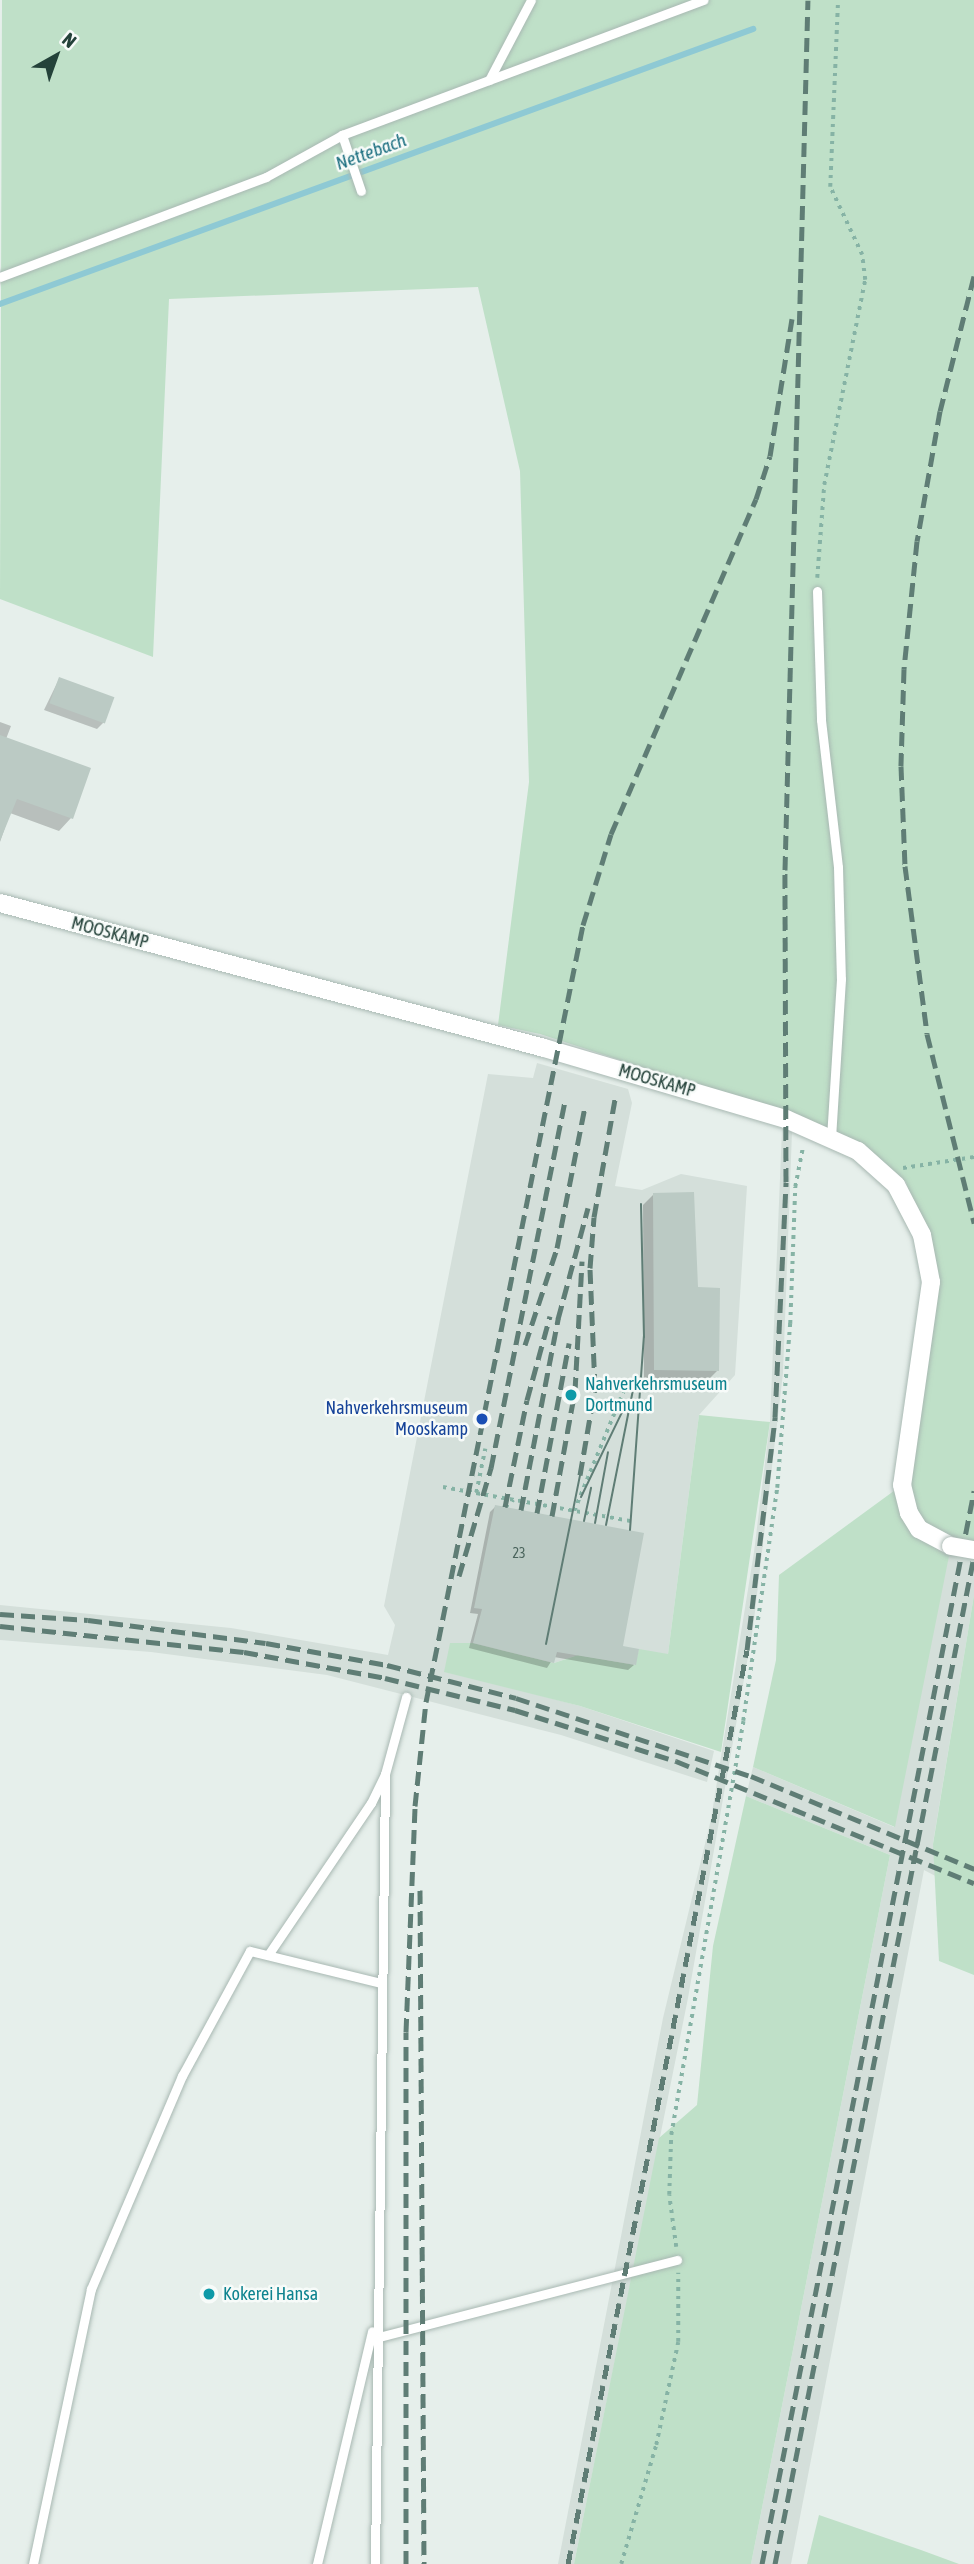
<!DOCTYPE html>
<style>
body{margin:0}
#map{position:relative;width:974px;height:2564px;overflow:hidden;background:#e6efeb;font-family:"Asap Condensed",sans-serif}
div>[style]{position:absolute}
.built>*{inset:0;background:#d4dfda}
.green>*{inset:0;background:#bfe0c8}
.shadow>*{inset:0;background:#0003}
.stream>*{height:6px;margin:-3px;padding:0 3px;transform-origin:3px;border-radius:3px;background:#8ec9d4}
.building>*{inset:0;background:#bbcac4;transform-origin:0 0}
.path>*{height:3.5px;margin-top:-1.75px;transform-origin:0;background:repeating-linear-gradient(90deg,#86b3a5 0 3.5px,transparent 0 8.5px)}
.roads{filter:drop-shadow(0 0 2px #a8b8b2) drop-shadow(0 0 2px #a8b8b2)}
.service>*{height:9px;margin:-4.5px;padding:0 4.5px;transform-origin:4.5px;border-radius:4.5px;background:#fff}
.minor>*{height:18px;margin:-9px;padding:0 9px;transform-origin:9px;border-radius:9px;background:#fff}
.tram>*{height:2px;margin:-1px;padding:0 1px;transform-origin:1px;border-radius:1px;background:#5f7d75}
.rail>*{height:5px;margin-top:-2.5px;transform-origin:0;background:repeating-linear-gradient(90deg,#5f7d75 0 14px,transparent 0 21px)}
.bridges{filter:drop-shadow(0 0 2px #a8b8b2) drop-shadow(0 0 2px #a8b8b2)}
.minor-bridge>*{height:18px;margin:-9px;padding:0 9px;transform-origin:9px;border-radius:9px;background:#fff}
.dots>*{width:19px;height:19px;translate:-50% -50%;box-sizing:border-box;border:4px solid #f7fbf9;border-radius:50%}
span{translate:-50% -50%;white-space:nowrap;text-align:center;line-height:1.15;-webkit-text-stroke:5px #f7fbf9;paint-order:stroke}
.number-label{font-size:14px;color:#4a645c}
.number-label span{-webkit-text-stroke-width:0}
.street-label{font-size:18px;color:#24423a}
.culture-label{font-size:18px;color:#0d838f}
.left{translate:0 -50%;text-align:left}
.transit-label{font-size:18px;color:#164399}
.right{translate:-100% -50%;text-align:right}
.water-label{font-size:19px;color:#1c6f80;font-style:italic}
.north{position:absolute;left:21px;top:21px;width:70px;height:70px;-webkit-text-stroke:5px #f7fbf9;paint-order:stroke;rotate:40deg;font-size:19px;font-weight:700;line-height:28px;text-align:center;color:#24423a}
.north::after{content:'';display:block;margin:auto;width:24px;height:32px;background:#24423a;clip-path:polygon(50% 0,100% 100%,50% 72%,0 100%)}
</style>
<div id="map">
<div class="built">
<i style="clip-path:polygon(537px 1063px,628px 1089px,632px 1103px,615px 1186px,642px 1190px,681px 1174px,747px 1186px,735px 1375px,699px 1415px,668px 1654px,636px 1665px,578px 1655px,554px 1663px,473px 1643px,451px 1643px,445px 1670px,580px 1706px,714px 1751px,707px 1782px,561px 1735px,327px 1675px,151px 1652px,0 1640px,0 1605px,231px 1628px,388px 1655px,395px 1625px,384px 1606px,488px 1074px,533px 1078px)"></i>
<i style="clip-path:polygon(782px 1129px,792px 1132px,783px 1373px,753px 1628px,688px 1998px,574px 2564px,558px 2564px,663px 2018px,711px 1819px,754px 1552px,770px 1422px)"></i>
<i style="clip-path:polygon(974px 1428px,974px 1595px,933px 1843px,943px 1880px,924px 1870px,791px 2564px,751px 2564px,890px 1855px,746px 1796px,753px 1767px,894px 1827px)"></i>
</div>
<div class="green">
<i style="clip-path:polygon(2px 0,974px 0,974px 1560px,951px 1546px,895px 1827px,753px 1767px,776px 1660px,779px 1575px,902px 1485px,926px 1336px,922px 1235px,906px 1182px,863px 1145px,820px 1125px,540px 1034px,498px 1025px,529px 782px,520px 471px,478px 287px,169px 299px,153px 657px,0 599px)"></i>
<i style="clip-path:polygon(699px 1415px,770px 1422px,721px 1752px,580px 1706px,444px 1672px,450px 1643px,473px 1643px,554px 1663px,578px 1655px,635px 1665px,639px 1649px,668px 1654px)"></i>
<i style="clip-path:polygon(974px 1595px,974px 1975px,939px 1961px,933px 1844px)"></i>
<i style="clip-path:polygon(746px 1796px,890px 1855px,751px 2564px,574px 2564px,659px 2138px,697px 2105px,713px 1946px)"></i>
<i style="clip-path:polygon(819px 2515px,921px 2550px,959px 2564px,807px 2564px)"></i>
</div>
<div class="shadow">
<i style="clip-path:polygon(59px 679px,104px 722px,97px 729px,44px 710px)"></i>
<i style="clip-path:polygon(0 722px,11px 726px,6px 739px,71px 818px,59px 831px,10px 813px,0 842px)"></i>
<i style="clip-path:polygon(653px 1195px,696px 1289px,717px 1371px,707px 1381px,644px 1379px,643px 1205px)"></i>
<i style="clip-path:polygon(495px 1507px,621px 1647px,634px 1665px,628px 1670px,554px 1657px,547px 1668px,469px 1648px,478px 1614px,470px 1613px,490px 1512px)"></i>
</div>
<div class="stream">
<i style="left:0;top:304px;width:802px;rotate:-20.06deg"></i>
</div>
<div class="building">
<i style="left:59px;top:677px;width:59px;height:28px;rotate:20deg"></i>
<i style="clip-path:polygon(0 735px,91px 768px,73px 819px,17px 799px,0 841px)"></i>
<i style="clip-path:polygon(694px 1192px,698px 1287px,720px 1288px,719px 1371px,654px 1370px,653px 1193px)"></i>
<i style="clip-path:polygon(495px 1505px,644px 1533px,623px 1646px,639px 1649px,636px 1665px,557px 1652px,554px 1663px,473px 1643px,482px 1609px,474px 1608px)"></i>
</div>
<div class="path">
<i style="left:817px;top:578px;width:93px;rotate:-85.7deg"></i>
<i style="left:824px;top:485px;width:209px;rotate:-78.7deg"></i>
<i style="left:865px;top:280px;width:25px;rotate:-97deg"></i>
<i style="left:862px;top:255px;width:75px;rotate:-115.2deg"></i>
<i style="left:830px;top:187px;width:187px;rotate:-87.6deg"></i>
<i style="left:903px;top:1168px;width:72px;rotate:-8.8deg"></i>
<i style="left:443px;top:1487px;width:191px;rotate:10.3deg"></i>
<i style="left:476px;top:1493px;width:45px;rotate:-78.4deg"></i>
<i style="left:505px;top:1507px;width:11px;rotate:-41deg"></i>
<i style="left:574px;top:1511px;width:134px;rotate:-67.6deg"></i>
<i style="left:676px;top:2247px;width:52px;rotate:-97.7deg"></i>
<i style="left:669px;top:2195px;width:60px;rotate:-88.1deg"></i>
<i style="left:671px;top:2135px;width:420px;rotate:-80.1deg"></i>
<i style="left:743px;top:1721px;width:235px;rotate:-81.7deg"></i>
<i style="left:777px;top:1488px;width:165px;rotate:-85.5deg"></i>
<i style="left:790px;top:1324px;width:137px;rotate:-87.9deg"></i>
<i style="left:795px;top:1187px;width:42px;rotate:-79deg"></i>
<i style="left:621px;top:2564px;width:124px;rotate:-73.6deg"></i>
<i style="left:656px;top:2445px;width:105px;rotate:-77.9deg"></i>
<i style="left:678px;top:2342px;width:69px;rotate:-90deg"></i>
</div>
<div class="roads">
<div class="service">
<i style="left:489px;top:80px;width:90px;rotate:-62.3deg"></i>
<i style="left:342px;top:135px;width:59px;rotate:71.3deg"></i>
<i style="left:0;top:277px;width:284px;rotate:-20.6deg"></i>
<i style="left:266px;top:177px;width:87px;rotate:-28.9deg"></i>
<i style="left:342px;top:135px;width:386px;rotate:-20.5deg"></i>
<i style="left:817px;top:591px;width:129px;rotate:88.2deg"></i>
<i style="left:821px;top:720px;width:148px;rotate:83.4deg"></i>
<i style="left:838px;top:867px;width:112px;rotate:88.5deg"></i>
<i style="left:841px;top:979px;width:159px;rotate:93.6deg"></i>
<i style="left:268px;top:1955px;width:184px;rotate:-55.9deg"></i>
<i style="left:371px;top:1803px;width:32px;rotate:-64deg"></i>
<i style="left:385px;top:1774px;width:80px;rotate:-74.7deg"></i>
<i style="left:375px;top:2338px;width:312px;rotate:-14.5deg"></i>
<i style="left:33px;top:2564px;width:281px;rotate:-78.1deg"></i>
<i style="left:91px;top:2289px;width:232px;rotate:-66.9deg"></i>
<i style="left:182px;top:2076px;width:142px;rotate:-61.5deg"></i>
<i style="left:250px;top:1951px;width:135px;rotate:13.7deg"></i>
<i style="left:317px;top:2564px;width:239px;rotate:-76.7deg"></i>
<i style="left:375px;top:2564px;width:790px;rotate:-89.27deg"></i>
</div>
<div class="minor">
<i style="left:0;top:903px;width:563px;rotate:14.92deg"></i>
<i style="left:544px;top:1048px;width:252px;rotate:16.4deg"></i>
<i style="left:786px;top:1119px;width:79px;rotate:24deg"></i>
<i style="left:858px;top:1151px;width:51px;rotate:41.8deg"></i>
<i style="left:896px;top:1185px;width:56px;rotate:62.5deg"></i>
<i style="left:922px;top:1235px;width:48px;rotate:79.2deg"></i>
<i style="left:931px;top:1282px;width:205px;rotate:98.1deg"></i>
<i style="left:902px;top:1485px;width:29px;rotate:76deg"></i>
<i style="left:909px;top:1513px;width:19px;rotate:58deg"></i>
<i style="left:919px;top:1529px;width:36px;rotate:28deg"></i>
</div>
</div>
<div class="tram">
<i style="left:581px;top:1497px;width:99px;rotate:-64.2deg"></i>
<i style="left:584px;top:1521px;width:34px;rotate:-78deg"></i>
<i style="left:595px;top:1523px;width:72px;rotate:-79.6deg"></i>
<i style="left:606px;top:1525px;width:143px;rotate:-78.7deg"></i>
<i style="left:630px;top:1530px;width:194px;rotate:-85.9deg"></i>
<i style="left:644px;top:1337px;width:133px;rotate:-91.3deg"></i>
<i style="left:546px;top:1644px;width:172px;rotate:-78.6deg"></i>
</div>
<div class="rail">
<i style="left:974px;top:276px;width:139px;rotate:104.1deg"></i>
<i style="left:940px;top:411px;width:132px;rotate:100deg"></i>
<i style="left:917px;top:541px;width:129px;rotate:95.8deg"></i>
<i style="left:904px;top:669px;width:97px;rotate:91.8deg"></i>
<i style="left:901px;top:766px;width:100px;rotate:87.7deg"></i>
<i style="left:905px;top:866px;width:169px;rotate:82.5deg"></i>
<i style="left:927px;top:1034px;width:195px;rotate:76deg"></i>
<i style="left:525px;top:1345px;width:102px;rotate:-71.7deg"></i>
<i style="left:557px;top:1248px;width:145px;rotate:-78.8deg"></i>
<i style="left:580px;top:1475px;width:88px;rotate:-80.2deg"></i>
<i style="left:595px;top:1388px;width:120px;rotate:-92.4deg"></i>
<i style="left:590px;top:1268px;width:51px;rotate:-85.5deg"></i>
<i style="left:594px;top:1217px;width:125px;rotate:-79.9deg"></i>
<i style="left:505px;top:1507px;width:109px;rotate:-78.4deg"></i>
<i style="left:527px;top:1400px;width:87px;rotate:-74.7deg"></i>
<i style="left:521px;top:1510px;width:195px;rotate:-79deg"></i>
<i style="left:558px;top:1319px;width:115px;rotate:-74.9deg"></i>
<i style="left:537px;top:1513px;width:173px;rotate:-79.3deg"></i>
<i style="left:552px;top:1516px;width:127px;rotate:-79.6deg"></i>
<i style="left:575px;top:1391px;width:130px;rotate:-86.9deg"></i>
<i style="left:459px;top:1576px;width:113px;rotate:-73.5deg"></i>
<i style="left:491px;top:1468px;width:373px;rotate:-78.6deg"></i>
<i style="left:0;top:1614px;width:88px;rotate:3.9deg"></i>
<i style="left:88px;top:1620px;width:179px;rotate:7.4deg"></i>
<i style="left:266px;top:1643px;width:123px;rotate:10.3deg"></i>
<i style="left:387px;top:1665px;width:133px;rotate:14.3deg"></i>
<i style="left:516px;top:1698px;width:248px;rotate:18.4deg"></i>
<i style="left:751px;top:1776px;width:242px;rotate:22.6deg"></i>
<i style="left:0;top:1626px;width:245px;rotate:6.1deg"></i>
<i style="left:244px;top:1652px;width:143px;rotate:10.4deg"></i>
<i style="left:385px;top:1678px;width:134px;rotate:13.8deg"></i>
<i style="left:515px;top:1710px;width:169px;rotate:17.6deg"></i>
<i style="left:676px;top:1761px;width:322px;rotate:22.3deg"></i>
<i style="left:420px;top:1890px;width:674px;rotate:89.66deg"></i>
<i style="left:406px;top:2564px;width:532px;rotate:-90deg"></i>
<i style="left:406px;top:2032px;width:226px;rotate:-87.7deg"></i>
<i style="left:415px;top:1806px;width:105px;rotate:-84deg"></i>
<i style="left:426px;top:1702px;width:793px;rotate:-78.58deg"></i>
<i style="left:583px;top:925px;width:95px;rotate:-72.9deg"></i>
<i style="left:611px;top:834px;width:365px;rotate:-66.6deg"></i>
<i style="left:756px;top:499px;width:45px;rotate:-72deg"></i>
<i style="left:770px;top:456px;width:139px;rotate:-80.9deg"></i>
<i style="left:568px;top:2564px;width:931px;rotate:-78.92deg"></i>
<i style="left:747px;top:1650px;width:235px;rotate:-83.1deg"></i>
<i style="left:775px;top:1417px;width:235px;rotate:-87.3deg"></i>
<i style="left:786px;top:1182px;width:312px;rotate:-90.2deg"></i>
<i style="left:785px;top:870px;width:870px;rotate:-88.49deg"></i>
<i style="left:762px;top:2564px;width:1094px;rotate:-78.82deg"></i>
<i style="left:775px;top:2564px;width:1027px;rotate:-78.83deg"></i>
</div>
<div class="bridges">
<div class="minor-bridge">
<i style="left:951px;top:1546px;width:23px;rotate:10deg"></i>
</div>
</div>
<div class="dots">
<i style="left:571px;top:1395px;background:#0f9aa8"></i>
<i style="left:482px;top:1419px;background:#1a4fb4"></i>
<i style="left:209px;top:2294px;background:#0f9aa8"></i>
</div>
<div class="number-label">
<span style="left:519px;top:1553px">23</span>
</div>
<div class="street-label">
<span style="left:110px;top:933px;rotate:15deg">MOOSKAMP</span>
<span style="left:657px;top:1081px;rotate:16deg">MOOSKAMP</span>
</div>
<div class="culture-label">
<span class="left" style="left:585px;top:1395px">Nahverkehrsmuseum<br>Dortmund</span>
<span class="left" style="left:223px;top:2294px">Kokerei Hansa</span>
</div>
<div class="transit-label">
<span class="right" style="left:468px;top:1419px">Nahverkehrsmuseum<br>Mooskamp</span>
</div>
<div class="water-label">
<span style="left:371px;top:152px;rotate:-20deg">Nettebach</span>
</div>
<div class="north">N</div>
</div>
